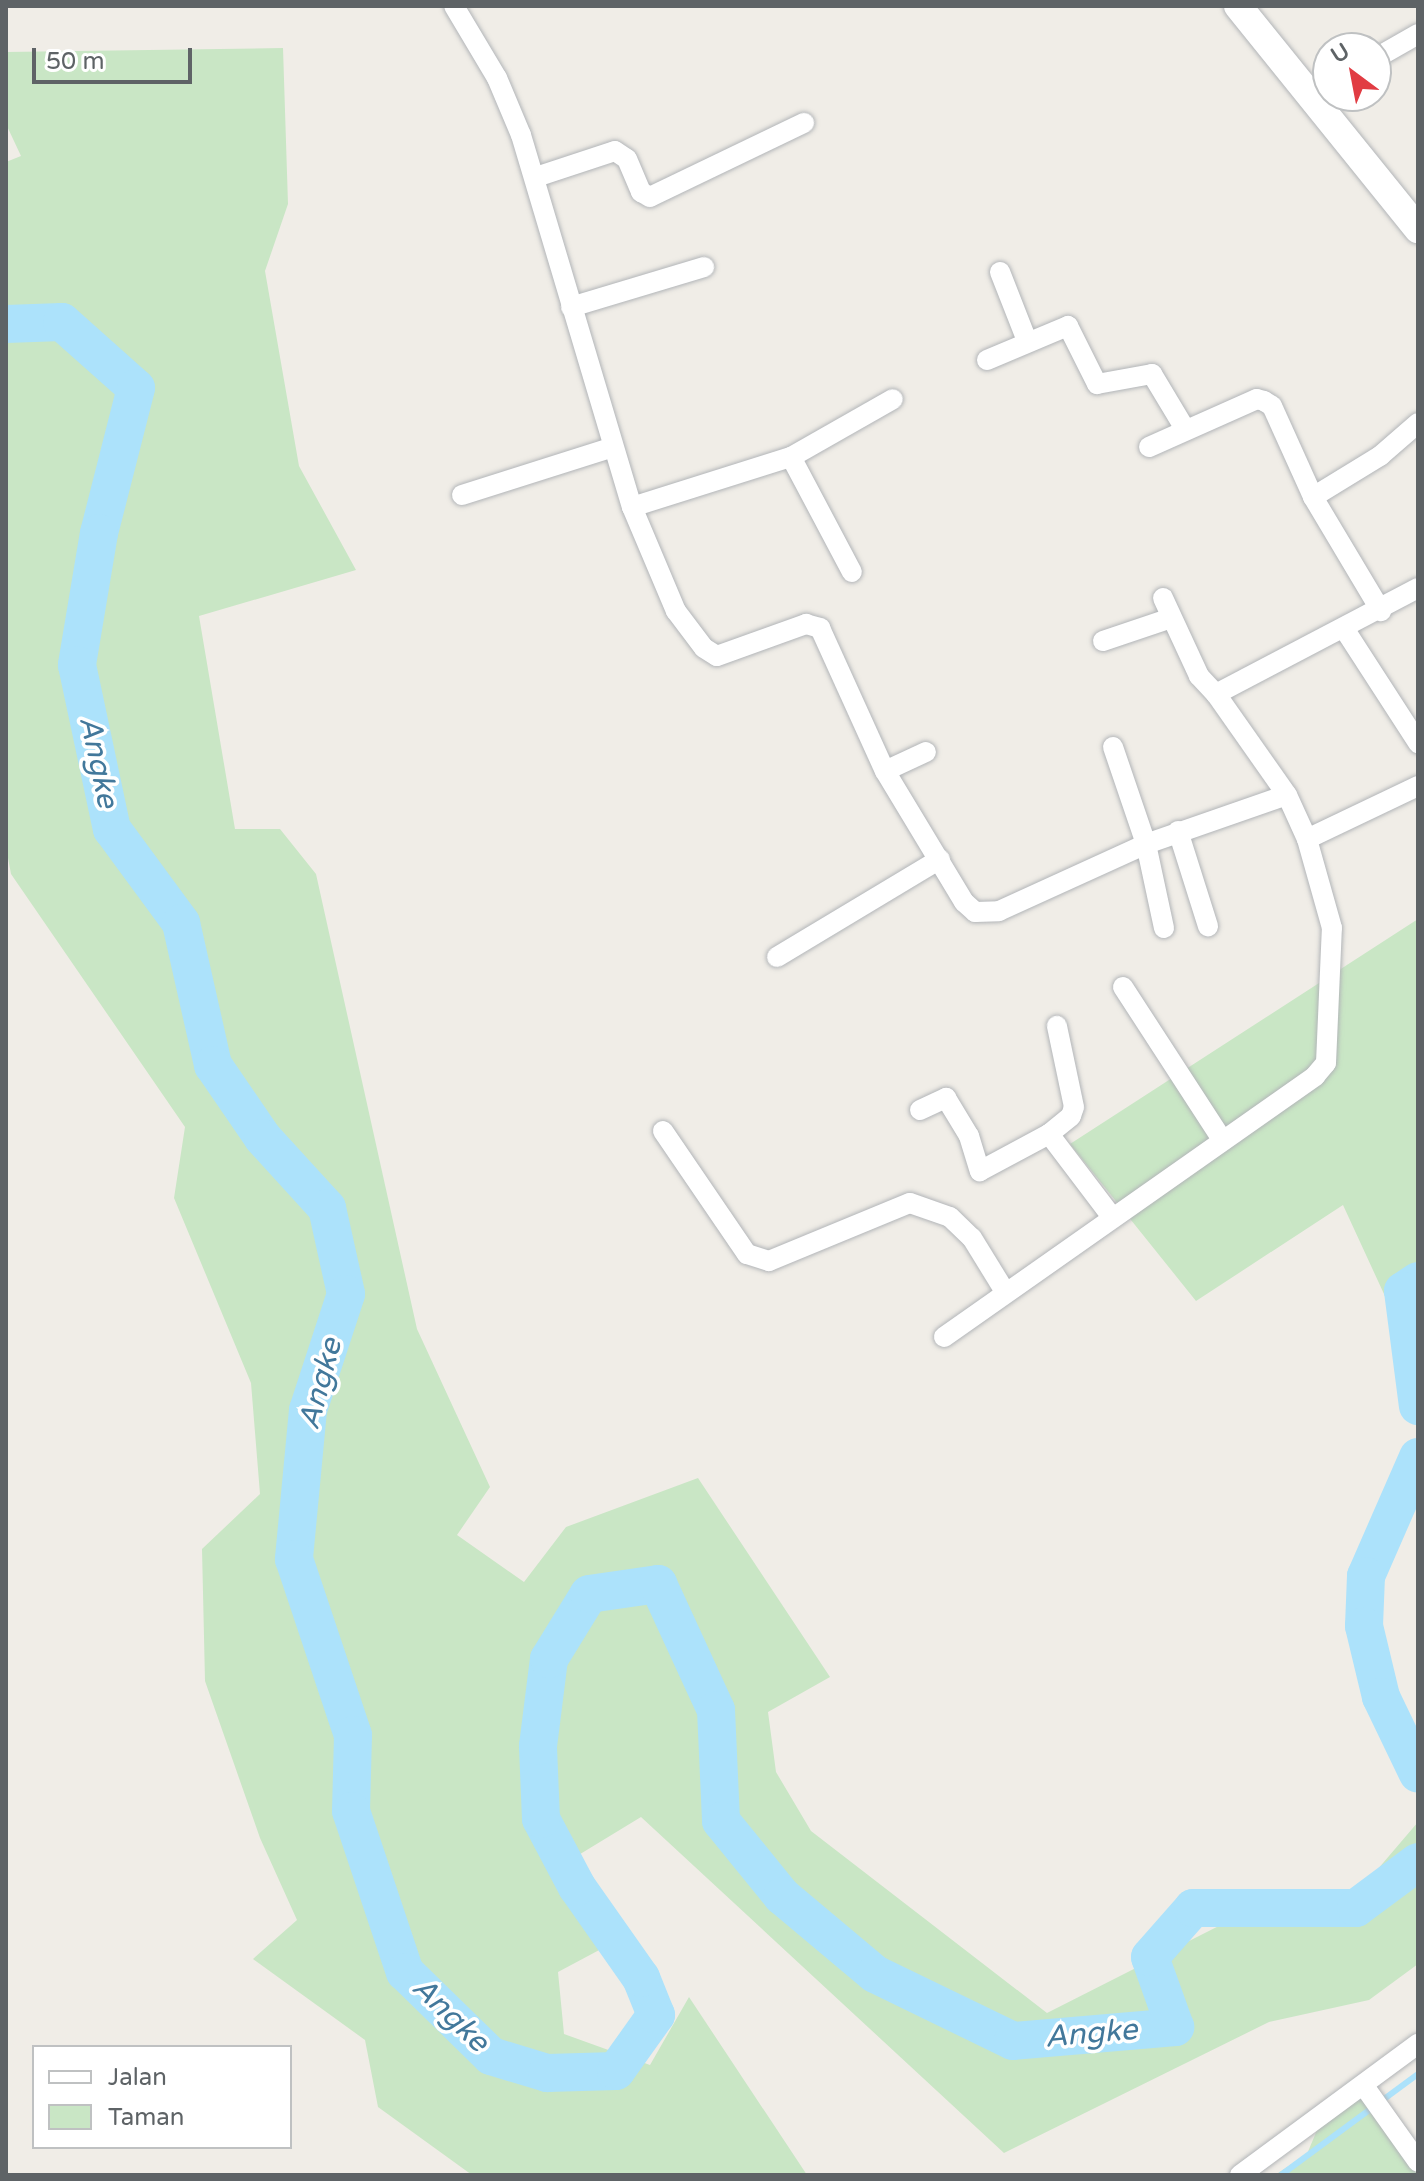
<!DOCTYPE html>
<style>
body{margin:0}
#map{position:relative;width:1424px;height:2181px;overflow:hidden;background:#f0ede7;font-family:"Varela Round",sans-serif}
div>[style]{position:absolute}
.green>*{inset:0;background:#c9e6c5}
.stream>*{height:6px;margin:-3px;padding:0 3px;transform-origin:3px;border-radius:3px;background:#ace2fb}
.river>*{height:38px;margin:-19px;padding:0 19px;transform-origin:19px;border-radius:19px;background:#ace2fb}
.roads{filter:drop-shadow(0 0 2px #b2b5b8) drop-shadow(0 0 2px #b2b5b8)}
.street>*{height:20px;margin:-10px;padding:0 10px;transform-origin:10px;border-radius:10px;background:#fff}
.secondary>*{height:28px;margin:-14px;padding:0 14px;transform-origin:14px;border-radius:14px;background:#fff}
span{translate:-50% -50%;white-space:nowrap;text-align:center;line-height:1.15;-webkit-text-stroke:7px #fff;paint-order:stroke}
.water-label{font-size:30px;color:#42789b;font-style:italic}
.frame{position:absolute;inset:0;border:8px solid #5e6366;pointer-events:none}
.legend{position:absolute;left:32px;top:2045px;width:260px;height:104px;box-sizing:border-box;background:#fff;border:2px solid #bfc1c2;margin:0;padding:10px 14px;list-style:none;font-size:24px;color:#5e6366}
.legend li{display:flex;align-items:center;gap:16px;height:40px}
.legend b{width:40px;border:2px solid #bfc1c2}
.north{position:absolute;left:1312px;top:32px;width:80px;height:80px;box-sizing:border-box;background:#fff;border:2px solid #bfc1c2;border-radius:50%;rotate:328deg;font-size:22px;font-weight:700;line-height:32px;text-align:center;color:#5e6366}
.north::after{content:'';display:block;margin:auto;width:28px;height:36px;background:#e13c43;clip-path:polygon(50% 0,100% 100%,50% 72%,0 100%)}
.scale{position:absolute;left:32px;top:48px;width:160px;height:36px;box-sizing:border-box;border:4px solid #5e6366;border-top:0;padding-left:10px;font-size:24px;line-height:28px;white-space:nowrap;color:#5e6366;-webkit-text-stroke:6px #fff;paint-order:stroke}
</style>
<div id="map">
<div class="green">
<i style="clip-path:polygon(283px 48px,288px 204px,265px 271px,299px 466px,356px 570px,199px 616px,235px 829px,280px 829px,316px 874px,417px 1329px,490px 1487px,457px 1535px,524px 1582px,566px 1527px,698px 1478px,830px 1677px,768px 1712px,776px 1772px,811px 1831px,1047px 2013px,1290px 1890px,1348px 1904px,1418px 1822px,1418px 1964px,1369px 2000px,1269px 2022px,1004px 2153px,641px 1817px,572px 1859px,618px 1940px,558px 1972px,564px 2034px,650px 2065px,689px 1997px,807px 2175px,472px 2175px,378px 2107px,365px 2040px,253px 1959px,297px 1920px,260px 1838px,205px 1681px,202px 1549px,260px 1494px,251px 1383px,174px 1198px,185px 1127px,11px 874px,6px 847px,6px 162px,21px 156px,6px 124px,6px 52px)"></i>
<i style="clip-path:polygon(1418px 919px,1418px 1311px,1390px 1307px,1343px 1205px,1196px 1301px,1070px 1144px)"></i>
<i style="clip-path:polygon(1359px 2085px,1418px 2149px,1418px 2175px,1275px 2175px,1307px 2154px,1325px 2111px)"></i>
</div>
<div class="stream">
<i style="left:1281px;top:2175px;width:170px;rotate:-36.4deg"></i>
</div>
<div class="river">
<i style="left:6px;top:324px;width:56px;rotate:-2deg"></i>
<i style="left:62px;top:322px;width:99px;rotate:41.7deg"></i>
<i style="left:136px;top:388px;width:150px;rotate:104.3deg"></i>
<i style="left:99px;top:533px;width:134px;rotate:99.5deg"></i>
<i style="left:77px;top:665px;width:168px;rotate:78deg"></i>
<i style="left:112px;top:829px;width:117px;rotate:53.7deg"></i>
<i style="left:181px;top:923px;width:146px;rotate:77.3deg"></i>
<i style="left:213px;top:1065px;width:88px;rotate:55.6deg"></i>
<i style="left:263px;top:1138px;width:95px;rotate:47.6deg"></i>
<i style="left:327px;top:1208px;width:88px;rotate:77.5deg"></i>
<i style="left:346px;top:1294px;width:122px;rotate:108.1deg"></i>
<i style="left:308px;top:1410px;width:150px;rotate:95.4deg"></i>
<i style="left:294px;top:1559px;width:186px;rotate:71.5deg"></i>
<i style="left:353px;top:1735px;width:76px;rotate:91.5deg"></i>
<i style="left:351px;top:1811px;width:170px;rotate:71.5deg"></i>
<i style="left:405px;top:1972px;width:120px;rotate:44.3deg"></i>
<i style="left:491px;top:2056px;width:59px;rotate:16.9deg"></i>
<i style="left:547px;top:2073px;width:69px;rotate:-1.7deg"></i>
<i style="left:616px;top:2071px;width:69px;rotate:-54.5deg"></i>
<i style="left:656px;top:2015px;width:40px;rotate:-112deg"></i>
<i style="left:641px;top:1978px;width:111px;rotate:-125.1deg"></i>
<i style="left:577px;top:1887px;width:77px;rotate:-117.9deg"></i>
<i style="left:541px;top:1819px;width:73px;rotate:-92.4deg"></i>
<i style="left:538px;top:1746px;width:88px;rotate:-82.8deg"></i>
<i style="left:549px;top:1659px;width:76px;rotate:-58.4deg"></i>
<i style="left:589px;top:1594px;width:70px;rotate:-8.2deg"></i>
<i style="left:658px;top:1584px;width:139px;rotate:65.3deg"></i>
<i style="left:716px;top:1710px;width:111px;rotate:87.4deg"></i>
<i style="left:721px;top:1821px;width:97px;rotate:50.9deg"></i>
<i style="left:782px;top:1896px;width:121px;rotate:40deg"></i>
<i style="left:875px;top:1974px;width:153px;rotate:25.9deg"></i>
<i style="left:1013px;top:2041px;width:163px;rotate:-4.9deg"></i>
<i style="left:1175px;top:2027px;width:74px;rotate:-109.7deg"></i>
<i style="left:1150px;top:1957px;width:65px;rotate:-48.7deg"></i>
<i style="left:1193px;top:1908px;width:163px"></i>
<i style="left:1356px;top:1908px;width:77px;rotate:-36.6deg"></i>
<i style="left:1418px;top:1281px;width:18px;rotate:146deg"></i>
<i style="left:1403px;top:1291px;width:116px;rotate:82.6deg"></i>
<i style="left:1418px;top:1457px;width:130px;rotate:113.6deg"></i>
<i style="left:1366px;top:1576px;width:50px;rotate:92.3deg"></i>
<i style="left:1364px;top:1626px;width:73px;rotate:76.5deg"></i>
<i style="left:1381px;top:1697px;width:85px;rotate:64.3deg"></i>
</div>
<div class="roads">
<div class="street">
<i style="left:454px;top:6px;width:84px;rotate:59.2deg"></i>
<i style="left:497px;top:78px;width:62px;rotate:67.2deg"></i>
<i style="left:521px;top:135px;width:388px;rotate:73.4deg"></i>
<i style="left:632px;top:507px;width:113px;rotate:67.1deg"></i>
<i style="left:676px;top:611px;width:46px;rotate:52.9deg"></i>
<i style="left:704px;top:648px;width:15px;rotate:32deg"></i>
<i style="left:717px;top:656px;width:95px;rotate:-19.8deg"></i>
<i style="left:806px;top:624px;width:15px;rotate:16deg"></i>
<i style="left:820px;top:628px;width:157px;rotate:65.6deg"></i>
<i style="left:885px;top:771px;width:153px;rotate:58.9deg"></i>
<i style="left:964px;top:902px;width:15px;rotate:42deg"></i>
<i style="left:975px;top:912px;width:24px;rotate:-2deg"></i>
<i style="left:999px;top:911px;width:162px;rotate:-24.5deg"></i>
<i style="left:1146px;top:844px;width:149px;rotate:-19.2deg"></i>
<i style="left:1376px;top:58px;width:48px;rotate:-29.7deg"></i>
<i style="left:1310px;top:97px;width:21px;rotate:-31deg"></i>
<i style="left:536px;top:177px;width:83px;rotate:-18.2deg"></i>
<i style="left:615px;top:151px;width:14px;rotate:34deg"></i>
<i style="left:627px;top:159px;width:36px;rotate:67deg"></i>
<i style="left:641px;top:192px;width:10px;rotate:29deg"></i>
<i style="left:650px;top:197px;width:171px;rotate:-25.7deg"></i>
<i style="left:1000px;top:272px;width:74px;rotate:68.6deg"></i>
<i style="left:571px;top:307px;width:139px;rotate:-16.7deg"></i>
<i style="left:987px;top:360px;width:88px;rotate:-22.8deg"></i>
<i style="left:1068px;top:326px;width:65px;rotate:63.4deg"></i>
<i style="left:1097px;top:384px;width:56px;rotate:-10.3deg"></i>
<i style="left:1152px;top:374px;width:64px;rotate:59deg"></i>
<i style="left:1149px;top:447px;width:118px;rotate:-24deg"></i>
<i style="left:1257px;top:399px;width:7px;rotate:16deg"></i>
<i style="left:1264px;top:401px;width:9px;rotate:32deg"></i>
<i style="left:1272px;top:406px;width:100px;rotate:65.7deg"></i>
<i style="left:1313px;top:497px;width:133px;rotate:59.2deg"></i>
<i style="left:791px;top:457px;width:130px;rotate:62.1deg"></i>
<i style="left:462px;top:495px;width:158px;rotate:-17.6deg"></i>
<i style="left:1313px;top:497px;width:79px;rotate:-31.5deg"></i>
<i style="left:1380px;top:456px;width:50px;rotate:-41deg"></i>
<i style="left:632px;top:507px;width:167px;rotate:-17.5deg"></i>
<i style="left:791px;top:457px;width:117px;rotate:-29.6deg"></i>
<i style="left:1163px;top:598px;width:86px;rotate:65.2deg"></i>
<i style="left:1199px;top:676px;width:25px;rotate:47deg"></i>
<i style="left:1345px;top:630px;width:135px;rotate:57.1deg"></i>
<i style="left:1103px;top:641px;width:72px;rotate:-18.7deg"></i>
<i style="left:1113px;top:747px;width:102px;rotate:71.2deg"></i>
<i style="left:1146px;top:844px;width:86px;rotate:77.9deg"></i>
<i style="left:885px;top:771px;width:45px;rotate:-24.9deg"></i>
<i style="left:1178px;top:831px;width:100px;rotate:72.5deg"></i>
<i style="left:1307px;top:839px;width:123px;rotate:-25.5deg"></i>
<i style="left:777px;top:957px;width:190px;rotate:-31deg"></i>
<i style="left:1123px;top:987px;width:180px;rotate:57deg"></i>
<i style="left:920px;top:1110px;width:29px;rotate:-25deg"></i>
<i style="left:946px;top:1098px;width:44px;rotate:58.8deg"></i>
<i style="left:969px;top:1136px;width:37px;rotate:73deg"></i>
<i style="left:980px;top:1171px;width:78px;rotate:-28.2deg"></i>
<i style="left:1049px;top:1134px;width:104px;rotate:52.8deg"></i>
<i style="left:663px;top:1131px;width:149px;rotate:55.7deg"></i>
<i style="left:747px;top:1254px;width:23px;rotate:18deg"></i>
<i style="left:769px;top:1261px;width:152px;rotate:-22.4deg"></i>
<i style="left:910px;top:1203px;width:42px;rotate:19.3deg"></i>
<i style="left:950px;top:1217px;width:30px;rotate:44deg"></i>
<i style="left:972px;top:1238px;width:61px;rotate:58.4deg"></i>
<i style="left:1049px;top:1134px;width:28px;rotate:-39deg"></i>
<i style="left:1071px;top:1116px;width:9px;rotate:-72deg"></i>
<i style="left:1074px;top:1107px;width:83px;rotate:-101.9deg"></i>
<i style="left:944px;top:1337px;width:454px;rotate:-35.1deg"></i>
<i style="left:1315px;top:1076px;width:17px;rotate:-50deg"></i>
<i style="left:1326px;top:1063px;width:135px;rotate:-87.5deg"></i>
<i style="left:1332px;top:928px;width:92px;rotate:-105.7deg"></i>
<i style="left:1307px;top:839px;width:48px;rotate:-114.4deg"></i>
<i style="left:1287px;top:795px;width:123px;rotate:-125.1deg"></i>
<i style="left:1216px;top:694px;width:228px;rotate:-27.7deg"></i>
<i style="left:1364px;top:2086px;width:93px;rotate:54.6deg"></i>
<i style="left:1240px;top:2175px;width:221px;rotate:-36.4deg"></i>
</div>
<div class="secondary">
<i style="left:1238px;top:6px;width:287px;rotate:51.1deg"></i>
</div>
</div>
<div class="water-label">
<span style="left:98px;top:762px;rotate:78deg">Angke</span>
<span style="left:321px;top:1384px;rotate:-75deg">Angke</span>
<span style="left:450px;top:2015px;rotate:44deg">Angke</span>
<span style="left:1091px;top:2034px;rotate:-5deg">Angke</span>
</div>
<div class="frame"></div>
<ul class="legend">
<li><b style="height:10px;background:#fff"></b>Jalan</li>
<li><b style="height:22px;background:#c9e6c5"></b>Taman</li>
</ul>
<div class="north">U</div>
<div class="scale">50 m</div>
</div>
